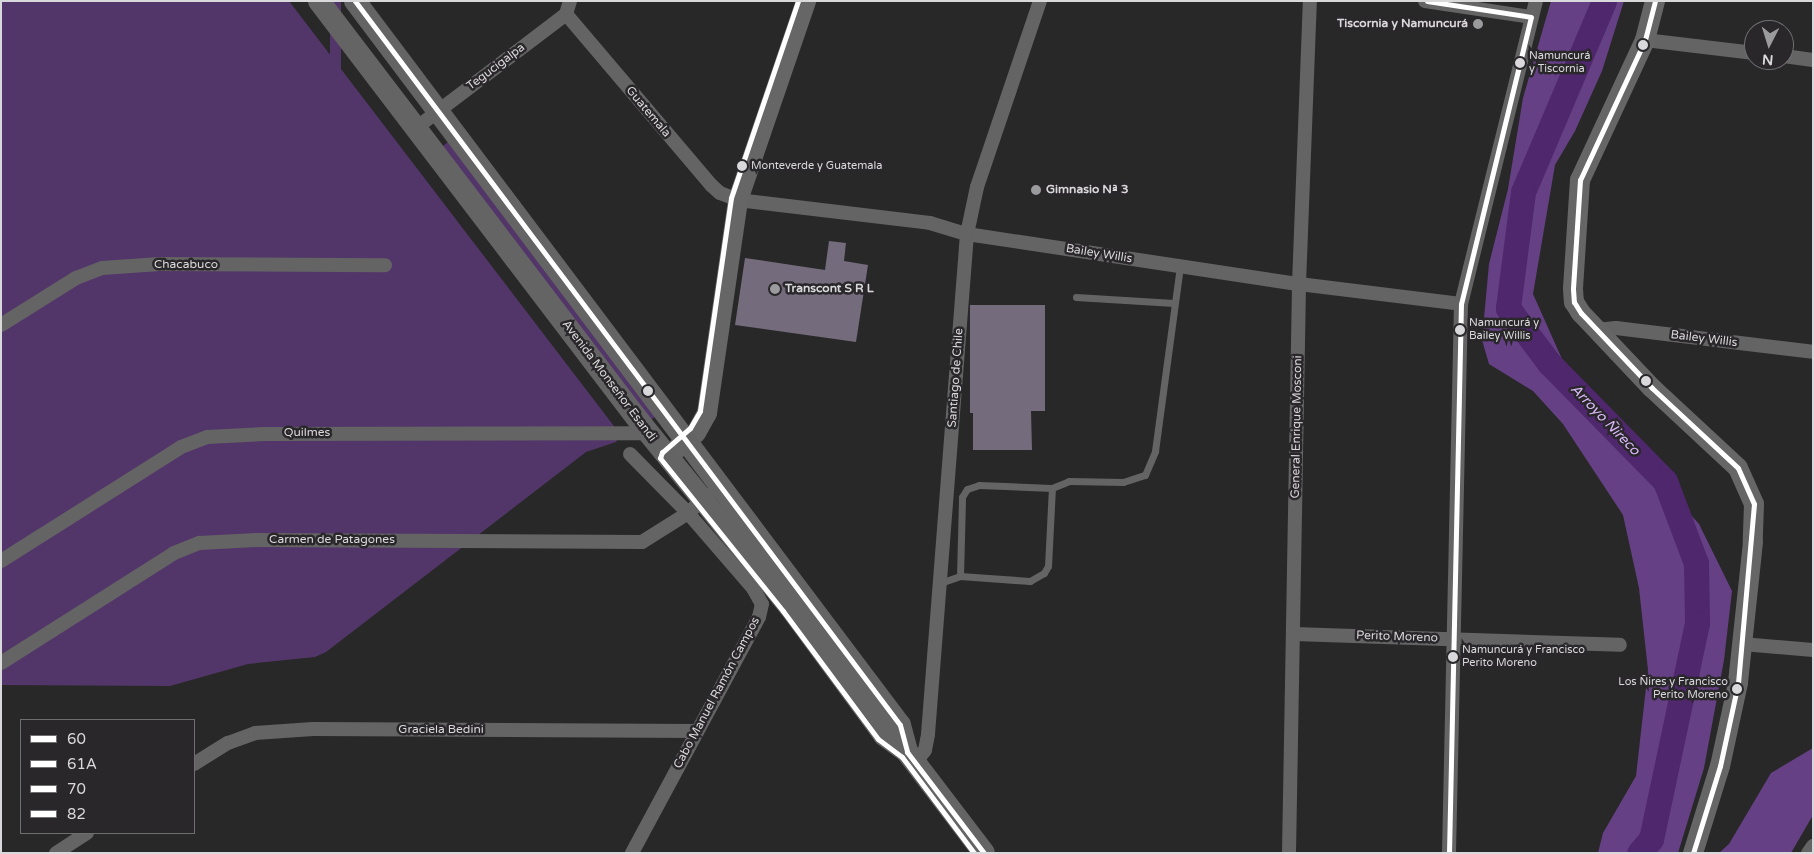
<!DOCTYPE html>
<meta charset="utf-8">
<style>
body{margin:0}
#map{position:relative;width:1814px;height:854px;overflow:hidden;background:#292829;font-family:"Varela Round",sans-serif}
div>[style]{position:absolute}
.green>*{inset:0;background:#533669;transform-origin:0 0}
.forest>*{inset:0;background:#664084}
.river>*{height:25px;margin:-12.5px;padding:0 12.5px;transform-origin:12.5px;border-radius:12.5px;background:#4f276c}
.building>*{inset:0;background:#746b7c}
.lane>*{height:7px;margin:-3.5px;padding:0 3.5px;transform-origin:3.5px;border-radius:3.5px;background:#646464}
.street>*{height:14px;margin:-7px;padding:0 7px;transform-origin:7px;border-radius:7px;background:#646464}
.secondary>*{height:20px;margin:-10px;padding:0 10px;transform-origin:10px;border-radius:10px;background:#666667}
.primary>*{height:22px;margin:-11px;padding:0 11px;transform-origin:11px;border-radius:11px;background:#656465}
.bus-1>*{height:5px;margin:-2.5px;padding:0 2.5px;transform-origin:2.5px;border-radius:2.5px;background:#fff}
.bus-2>*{height:5px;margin:-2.5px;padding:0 2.5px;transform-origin:2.5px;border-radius:2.5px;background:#fff}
.bus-3>*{height:5px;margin:-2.5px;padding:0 2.5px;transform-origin:2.5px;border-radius:2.5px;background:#fff}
.bus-4>*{height:5px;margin:-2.5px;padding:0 2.5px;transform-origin:2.5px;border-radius:2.5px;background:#fff}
.dots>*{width:14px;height:14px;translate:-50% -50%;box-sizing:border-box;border:2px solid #29272a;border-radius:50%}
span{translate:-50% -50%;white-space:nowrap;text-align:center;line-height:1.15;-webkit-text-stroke:5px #29272a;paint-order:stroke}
.bus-label{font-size:11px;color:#d9d8da}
.left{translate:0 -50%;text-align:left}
.right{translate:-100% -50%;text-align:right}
.poi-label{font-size:12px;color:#d9d8da;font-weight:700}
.street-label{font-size:12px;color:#d9d8da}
.water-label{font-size:14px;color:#dab9f9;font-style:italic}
.frame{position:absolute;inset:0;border:2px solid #d9d8da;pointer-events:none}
.legend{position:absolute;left:20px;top:719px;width:175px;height:115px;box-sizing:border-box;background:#29272a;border:1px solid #6f6e70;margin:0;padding:6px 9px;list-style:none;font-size:15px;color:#d9d8da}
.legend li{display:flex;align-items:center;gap:10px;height:25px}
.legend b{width:25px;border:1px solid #6f6e70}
.north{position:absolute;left:1744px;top:20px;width:50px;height:50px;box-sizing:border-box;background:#29272a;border:1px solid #6f6e70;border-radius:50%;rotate:185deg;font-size:14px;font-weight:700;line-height:20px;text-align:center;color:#d9d8da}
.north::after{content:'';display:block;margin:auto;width:18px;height:22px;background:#9b9a9c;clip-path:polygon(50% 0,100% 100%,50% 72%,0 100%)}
</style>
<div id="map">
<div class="green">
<i style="clip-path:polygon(1px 1px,289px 1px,620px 434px,616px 442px,586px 452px,326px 652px,315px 657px,248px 664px,170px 686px,1px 685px)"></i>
<i style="left:330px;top:1px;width:11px;height:128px"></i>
<i style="left:448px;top:142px;width:344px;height:9px;rotate:53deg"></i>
</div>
<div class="forest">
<i style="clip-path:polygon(1551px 1px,1624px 1px,1602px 71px,1575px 131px,1555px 165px,1533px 294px,1562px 359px,1600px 415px,1699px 524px,1732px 591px,1724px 660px,1704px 768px,1678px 853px,1598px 853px,1603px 833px,1636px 776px,1648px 670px,1639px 588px,1623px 515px,1563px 424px,1533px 391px,1489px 364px,1482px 340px,1489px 264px,1508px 189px,1523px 98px)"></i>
<i style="clip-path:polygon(1813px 748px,1813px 815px,1791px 853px,1719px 853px,1729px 844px,1771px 773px)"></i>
</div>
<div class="river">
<i style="left:1604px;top:1px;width:207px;rotate:113deg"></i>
<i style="left:1523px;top:192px;width:117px;rotate:97.4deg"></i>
<i style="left:1508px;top:308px;width:69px;rotate:53.3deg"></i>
<i style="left:1549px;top:363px;width:165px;rotate:45.5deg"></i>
<i style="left:1665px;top:481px;width:88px;rotate:69.3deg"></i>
<i style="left:1696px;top:563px;width:60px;rotate:89deg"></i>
<i style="left:1697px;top:623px;width:221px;rotate:102deg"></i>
<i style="left:1651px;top:839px;width:18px;rotate:131deg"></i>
</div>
<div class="building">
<i style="clip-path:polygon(829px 241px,846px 243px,844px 261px,868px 265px,856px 342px,735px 325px,745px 258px,825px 270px)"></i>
<i style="clip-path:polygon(970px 305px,1045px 305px,1045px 411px,1031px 411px,1032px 450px,973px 450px,973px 413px,970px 413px)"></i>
</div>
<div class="lane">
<i style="left:1076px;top:297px;width:98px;rotate:3.5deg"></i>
<i style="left:960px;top:576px;width:79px;rotate:-88.5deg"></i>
<i style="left:962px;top:497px;width:9px;rotate:-58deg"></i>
<i style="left:967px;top:489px;width:13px;rotate:-18deg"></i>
<i style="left:979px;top:485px;width:73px;rotate:2.4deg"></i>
<i style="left:1052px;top:488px;width:18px;rotate:-22deg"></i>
<i style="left:1069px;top:481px;width:54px;rotate:1.1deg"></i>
<i style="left:1123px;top:482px;width:23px;rotate:-18deg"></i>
<i style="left:1145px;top:475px;width:26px;rotate:-67deg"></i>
<i style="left:1155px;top:451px;width:187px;rotate:-82.3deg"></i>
<i style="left:940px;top:583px;width:21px;rotate:-19deg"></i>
<i style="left:960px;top:576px;width:70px;rotate:4.1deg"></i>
<i style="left:1030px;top:581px;width:16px;rotate:-30deg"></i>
<i style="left:1044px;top:573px;width:8px;rotate:-60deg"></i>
<i style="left:1048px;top:566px;width:78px;rotate:-87.1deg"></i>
</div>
<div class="street">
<i style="left:1425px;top:1px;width:107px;rotate:8.6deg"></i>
<i style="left:566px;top:14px;width:224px;rotate:49.7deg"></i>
<i style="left:711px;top:185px;width:12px;rotate:42deg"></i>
<i style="left:720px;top:193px;width:19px;rotate:21deg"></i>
<i style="left:738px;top:200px;width:193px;rotate:6.8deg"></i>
<i style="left:930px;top:223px;width:39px;rotate:17deg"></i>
<i style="left:967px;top:234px;width:336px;rotate:8.6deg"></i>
<i style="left:1299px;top:284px;width:163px;rotate:7deg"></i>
<i style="left:1645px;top:40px;width:110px;rotate:6.8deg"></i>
<i style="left:1784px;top:56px;width:29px;rotate:8deg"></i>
<i style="left:416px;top:128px;width:188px;rotate:-37.2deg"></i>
<i style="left:566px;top:14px;width:14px;rotate:-73deg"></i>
<i style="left:1px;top:325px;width:89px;rotate:-32.1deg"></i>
<i style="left:76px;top:278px;width:28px;rotate:-21deg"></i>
<i style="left:102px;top:268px;width:58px;rotate:-3.9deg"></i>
<i style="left:160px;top:264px;width:225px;rotate:0.3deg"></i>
<i style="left:1596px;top:330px;width:20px;rotate:-6deg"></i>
<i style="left:1616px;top:328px;width:198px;rotate:6.9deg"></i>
<i style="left:630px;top:454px;width:83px;rotate:45.5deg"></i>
<i style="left:688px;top:513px;width:99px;rotate:49.1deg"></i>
<i style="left:753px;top:588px;width:18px;rotate:61deg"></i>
<i style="left:762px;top:604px;width:13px;rotate:103deg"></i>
<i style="left:759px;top:617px;width:268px;rotate:118.3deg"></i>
<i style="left:1px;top:561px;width:213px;rotate:-32.3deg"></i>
<i style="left:181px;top:447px;width:28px;rotate:-21deg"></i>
<i style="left:207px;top:437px;width:58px;rotate:-3deg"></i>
<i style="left:265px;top:434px;width:383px;rotate:-0.1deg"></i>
<i style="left:1294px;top:634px;width:326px;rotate:1.9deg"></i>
<i style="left:1742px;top:644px;width:71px;rotate:4.8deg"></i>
<i style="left:1px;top:663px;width:205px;rotate:-32.4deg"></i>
<i style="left:174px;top:553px;width:27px;rotate:-22deg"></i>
<i style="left:199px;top:543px;width:58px;rotate:-3deg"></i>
<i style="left:257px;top:540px;width:385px;rotate:0.3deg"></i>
<i style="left:642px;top:542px;width:54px;rotate:-32.2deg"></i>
<i style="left:688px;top:513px;width:27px;rotate:-42deg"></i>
<i style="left:915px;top:763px;width:16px;rotate:-52deg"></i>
<i style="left:925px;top:750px;width:16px;rotate:-79deg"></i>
<i style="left:928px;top:734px;width:502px;rotate:-85.54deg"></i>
<i style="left:967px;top:234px;width:48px;rotate:-78deg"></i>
<i style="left:977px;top:187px;width:196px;rotate:-71.3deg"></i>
<i style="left:194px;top:764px;width:40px;rotate:-32deg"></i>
<i style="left:228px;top:743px;width:29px;rotate:-20deg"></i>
<i style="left:255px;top:733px;width:58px;rotate:-3.9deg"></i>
<i style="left:313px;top:729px;width:384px;rotate:0.3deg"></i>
<i style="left:56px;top:853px;width:37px;rotate:-33deg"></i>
<i style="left:1289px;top:853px;width:569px;rotate:-88.99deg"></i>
<i style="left:1299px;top:284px;width:283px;rotate:-87.8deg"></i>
<i style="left:1449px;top:853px;width:549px;rotate:-88.75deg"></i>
<i style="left:1461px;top:304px;width:312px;rotate:-76.1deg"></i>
<i style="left:1808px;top:853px;width:9px;rotate:-54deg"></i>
</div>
<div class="secondary">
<i style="left:1655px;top:1px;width:40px;rotate:104.4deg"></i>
<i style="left:1645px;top:40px;width:154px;rotate:114.9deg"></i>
<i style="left:1580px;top:180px;width:109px;rotate:93.7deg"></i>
<i style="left:1573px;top:289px;width:13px;rotate:86deg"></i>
<i style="left:1574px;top:302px;width:13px;rotate:58deg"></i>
<i style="left:1581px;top:313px;width:103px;rotate:46.6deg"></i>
<i style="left:1652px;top:388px;width:117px;rotate:42.9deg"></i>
<i style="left:1738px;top:468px;width:39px;rotate:66deg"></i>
<i style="left:1754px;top:504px;width:38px;rotate:92deg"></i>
<i style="left:1753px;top:542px;width:142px;rotate:96.1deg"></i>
<i style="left:1738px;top:683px;width:85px;rotate:102.2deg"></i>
<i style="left:1720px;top:766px;width:91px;rotate:107.2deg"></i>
<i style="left:673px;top:452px;width:30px;rotate:-40deg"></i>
<i style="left:696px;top:433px;width:23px;rotate:-61deg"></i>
<i style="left:707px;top:413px;width:215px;rotate:-81.7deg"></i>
<i style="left:738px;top:200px;width:210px;rotate:-71.1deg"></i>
</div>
<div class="primary">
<i style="left:319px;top:1px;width:528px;rotate:52.7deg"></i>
<i style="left:639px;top:421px;width:238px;rotate:51deg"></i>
<i style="left:789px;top:606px;width:160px;rotate:53.6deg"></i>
<i style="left:884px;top:735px;width:29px;rotate:36deg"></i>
<i style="left:907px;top:752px;width:127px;rotate:52.7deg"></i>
<i style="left:355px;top:1px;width:906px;rotate:53.03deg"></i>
<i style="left:900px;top:725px;width:28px;rotate:75deg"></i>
</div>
<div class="bus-1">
<i style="left:1427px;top:1px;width:105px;rotate:8.7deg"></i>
<i style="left:1449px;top:853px;width:549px;rotate:-88.75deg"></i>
<i style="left:1461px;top:304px;width:295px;rotate:-76.3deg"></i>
</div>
<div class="bus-2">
<i style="left:1655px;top:1px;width:40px;rotate:104.4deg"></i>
<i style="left:1645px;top:40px;width:154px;rotate:114.9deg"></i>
<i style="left:1580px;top:180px;width:109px;rotate:93.7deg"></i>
<i style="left:1573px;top:289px;width:13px;rotate:86deg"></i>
<i style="left:1574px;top:302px;width:13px;rotate:58deg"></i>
<i style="left:1581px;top:313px;width:103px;rotate:46.6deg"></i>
<i style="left:1652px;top:388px;width:117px;rotate:42.9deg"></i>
<i style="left:1738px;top:468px;width:39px;rotate:66deg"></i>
<i style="left:1754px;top:504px;width:180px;rotate:95.1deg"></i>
<i style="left:1738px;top:683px;width:85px;rotate:102.2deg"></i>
<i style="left:1720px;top:766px;width:91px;rotate:107.2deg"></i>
</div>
<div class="bus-3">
<i style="left:355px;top:1px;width:906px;rotate:53.03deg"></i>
<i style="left:900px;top:725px;width:28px;rotate:75deg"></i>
<i style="left:907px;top:752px;width:127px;rotate:52.7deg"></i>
</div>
<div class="bus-4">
<i style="left:798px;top:1px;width:208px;rotate:108.8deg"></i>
<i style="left:731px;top:198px;width:215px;rotate:98.3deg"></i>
<i style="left:700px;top:411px;width:20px;rotate:120deg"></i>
<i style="left:690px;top:428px;width:37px;rotate:139deg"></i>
<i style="left:662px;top:452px;width:6px;rotate:108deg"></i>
<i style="left:660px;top:458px;width:196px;rotate:51.2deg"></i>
<i style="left:783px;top:611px;width:159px;rotate:53.4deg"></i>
<i style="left:878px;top:739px;width:30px;rotate:37deg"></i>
<i style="left:902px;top:757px;width:120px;rotate:53.1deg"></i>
</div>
<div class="dots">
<i style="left:1478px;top:24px;background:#9b9a9c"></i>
<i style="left:1643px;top:45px;background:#d9d8da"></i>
<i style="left:1520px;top:63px;background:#d9d8da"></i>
<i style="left:742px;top:166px;background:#d9d8da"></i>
<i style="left:1036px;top:190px;background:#9b9a9c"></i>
<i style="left:775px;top:289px;background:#9b9a9c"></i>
<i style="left:1460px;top:330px;background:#d9d8da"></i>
<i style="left:1646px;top:381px;background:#d9d8da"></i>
<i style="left:648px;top:391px;background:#d9d8da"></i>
<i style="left:1453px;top:657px;background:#d9d8da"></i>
<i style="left:1737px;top:689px;background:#d9d8da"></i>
</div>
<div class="bus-label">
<span class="left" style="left:1529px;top:63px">Namuncurá<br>y Tiscornia</span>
<span class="left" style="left:751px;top:166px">Monteverde y Guatemala</span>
<span class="left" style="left:1469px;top:330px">Namuncurá y<br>Bailey Willis</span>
<span class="left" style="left:1462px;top:657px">Namuncurá y Francisco<br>Perito Moreno</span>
<span class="right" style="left:1728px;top:689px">Los Ñires y Francisco<br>Perito Moreno</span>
</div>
<div class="poi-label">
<span class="right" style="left:1468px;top:24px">Tiscornia y Namuncurá</span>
<span class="left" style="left:1046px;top:190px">Gimnasio Nª 3</span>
<span class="left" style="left:785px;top:289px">Transcont S R L</span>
</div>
<div class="street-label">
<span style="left:496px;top:67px;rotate:-37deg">Tegucigalpa</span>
<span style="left:648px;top:112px;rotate:50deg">Guatemala</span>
<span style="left:1099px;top:254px;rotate:9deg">Bailey Willis</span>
<span style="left:186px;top:265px">Chacabuco</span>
<span style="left:1704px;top:339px;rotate:7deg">Bailey Willis</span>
<span style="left:956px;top:378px;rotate:-86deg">Santiago de Chile</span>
<span style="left:609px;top:381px;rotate:53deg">Avenida Monseñor Esandi</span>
<span style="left:1297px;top:427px;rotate:-89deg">General Enrique Mosconi</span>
<span style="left:307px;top:433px">Quilmes</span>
<span style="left:332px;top:540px">Carmen de Patagones</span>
<span style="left:1397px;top:637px;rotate:2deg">Perito Moreno</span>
<span style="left:717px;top:693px;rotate:-62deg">Cabo Manuel Ramón Campos</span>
<span style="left:441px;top:730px">Graciela Bedini</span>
</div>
<div class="water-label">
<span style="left:1605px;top:420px;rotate:46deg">Arroyo Ñireco</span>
</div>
<div class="frame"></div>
<ul class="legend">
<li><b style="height:6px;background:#fff"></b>60</li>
<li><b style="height:6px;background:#fff"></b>61A</li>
<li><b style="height:6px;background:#fff"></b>70</li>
<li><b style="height:6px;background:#fff"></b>82</li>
</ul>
<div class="north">N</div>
</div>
